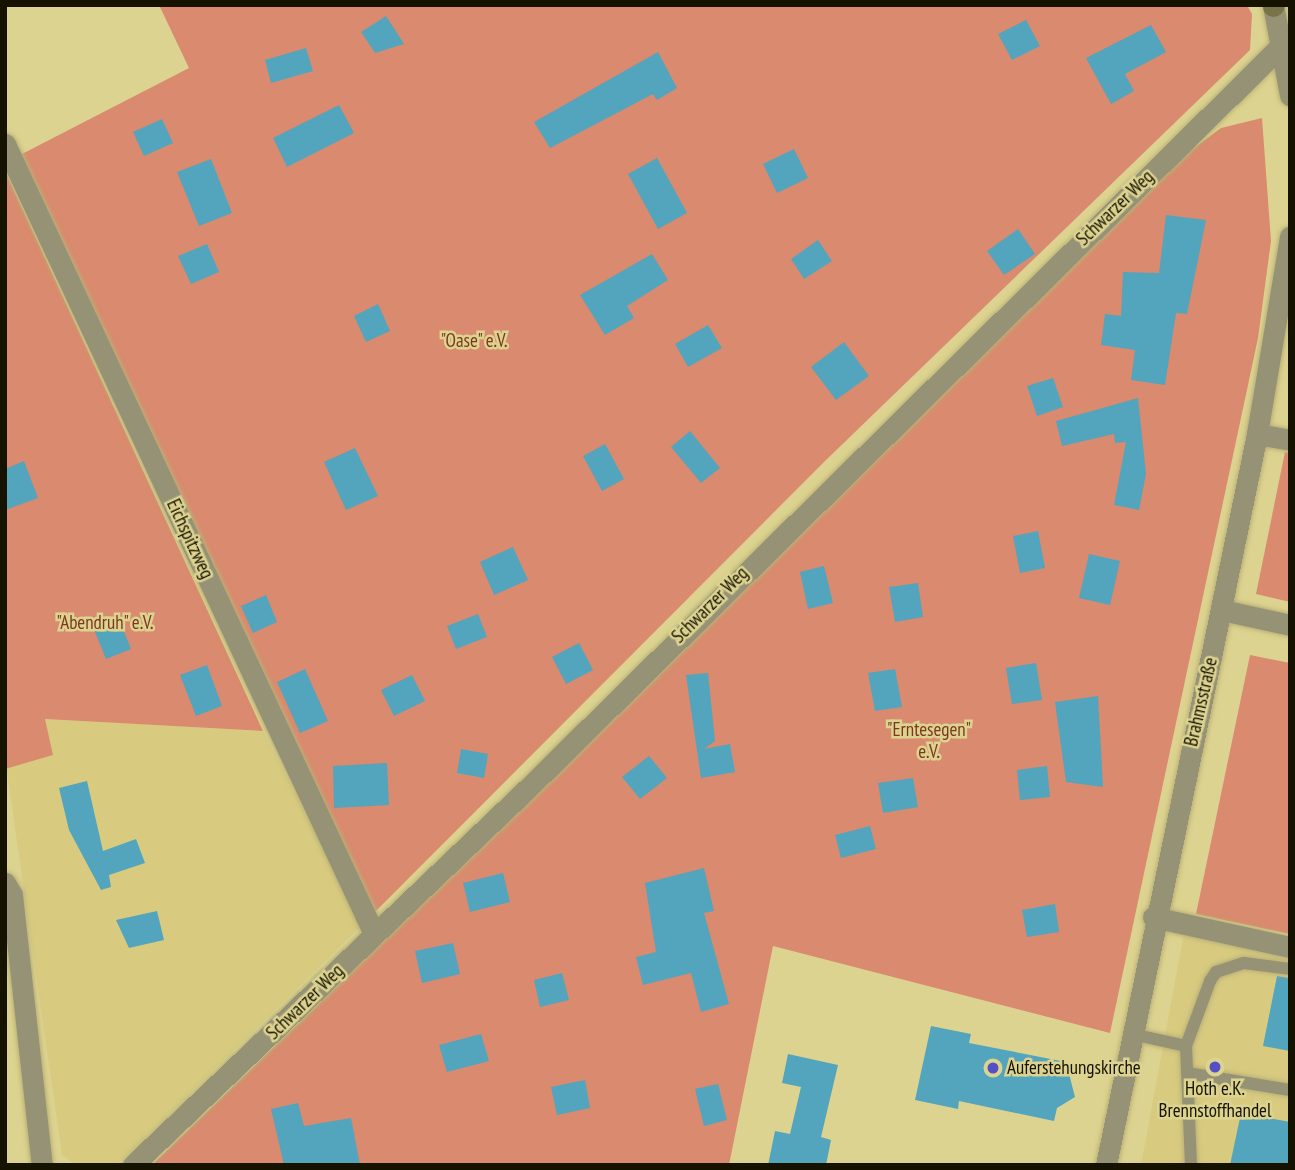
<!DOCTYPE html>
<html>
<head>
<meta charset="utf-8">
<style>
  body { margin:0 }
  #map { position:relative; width:1295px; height:1170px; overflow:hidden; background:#ddd390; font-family:"PT Sans Narrow",sans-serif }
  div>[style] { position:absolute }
  .built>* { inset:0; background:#d8cb80 }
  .green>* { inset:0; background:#da8a6e }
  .building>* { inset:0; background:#53a4bd }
  .roads { filter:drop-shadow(0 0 2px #b9b076) drop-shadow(0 0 2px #b9b076) }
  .lane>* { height:12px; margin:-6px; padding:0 6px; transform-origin:6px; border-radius:6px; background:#969276 }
  .street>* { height:21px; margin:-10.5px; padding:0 10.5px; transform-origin:10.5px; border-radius:10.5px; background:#969276 }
  .secondary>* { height:21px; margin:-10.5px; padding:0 10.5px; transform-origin:10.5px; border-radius:10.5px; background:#79734a }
  .dots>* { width:19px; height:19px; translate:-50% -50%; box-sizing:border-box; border:4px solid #ddd390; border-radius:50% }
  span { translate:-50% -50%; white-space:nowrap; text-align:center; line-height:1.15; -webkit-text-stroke:5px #ddd390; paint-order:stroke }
  .street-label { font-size:19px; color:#161200 }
  .park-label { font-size:19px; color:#7c381f }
  .poi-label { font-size:19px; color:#161200 }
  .left { translate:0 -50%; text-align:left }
  .frame { position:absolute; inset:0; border:7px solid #161200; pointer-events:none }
</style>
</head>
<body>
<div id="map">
  <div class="built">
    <i style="clip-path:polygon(45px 719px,263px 731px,362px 925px,116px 1165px,76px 1165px,62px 1155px,6px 766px,53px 755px)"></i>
    <i style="clip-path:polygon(1184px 933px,1290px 955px,1290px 1165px,1141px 1165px)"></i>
  </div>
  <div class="green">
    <i style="clip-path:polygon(159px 5px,1247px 5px,1252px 14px,1250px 50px,824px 462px,373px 914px,20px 155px,189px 68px)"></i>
    <i style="clip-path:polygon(1262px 118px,1271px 241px,1258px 338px,1110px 1033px,773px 946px,729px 1165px,152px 1165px,653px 681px,1156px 176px,1221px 128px)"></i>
    <i style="clip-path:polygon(5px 171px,263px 731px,45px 719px,53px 755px,5px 769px)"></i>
    <i style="clip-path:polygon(1285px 452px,1290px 453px,1290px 602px,1256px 594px)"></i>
    <i style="clip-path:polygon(1250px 655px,1290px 663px,1290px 934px,1196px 914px)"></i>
  </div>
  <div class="building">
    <i style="clip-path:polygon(386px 16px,404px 44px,375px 53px,361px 32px)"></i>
    <i style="clip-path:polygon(1026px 20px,1040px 46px,1012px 60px,998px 34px)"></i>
    <i style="clip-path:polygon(1151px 25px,1166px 52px,1125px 74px,1134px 91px,1111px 104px,1086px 58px)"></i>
    <i style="clip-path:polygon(306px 48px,313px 71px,271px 83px,265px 60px)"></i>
    <i style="clip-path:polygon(658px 52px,677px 88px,657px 100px,653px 94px,550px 148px,534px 122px)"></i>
    <i style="clip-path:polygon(339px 105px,354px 133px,287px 167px,273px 138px)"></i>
    <i style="clip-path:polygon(162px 119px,173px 143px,144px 156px,133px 132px)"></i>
    <i style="clip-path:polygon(794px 149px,808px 178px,777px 193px,763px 164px)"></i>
    <i style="clip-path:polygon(657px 158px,687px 213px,658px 229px,628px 174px)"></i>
    <i style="clip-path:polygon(211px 159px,232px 213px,199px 226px,177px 172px)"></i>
    <i style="clip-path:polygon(1166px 215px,1206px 220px,1187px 314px,1176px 313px,1165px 385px,1131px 380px,1135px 350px,1101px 345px,1105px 314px,1121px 316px,1123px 272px,1159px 273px)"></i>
    <i style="clip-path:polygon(1018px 229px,1035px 254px,1004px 275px,987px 251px)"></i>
    <i style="clip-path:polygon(818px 240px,832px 261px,804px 279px,791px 259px)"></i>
    <i style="clip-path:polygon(207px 244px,219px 272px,191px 284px,178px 256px)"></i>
    <i style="clip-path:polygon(652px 254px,668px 280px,627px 306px,634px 318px,605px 335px,580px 295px)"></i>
    <i style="clip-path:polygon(378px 304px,390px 331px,366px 342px,354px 316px)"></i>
    <i style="clip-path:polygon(708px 325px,722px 348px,688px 367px,675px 344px)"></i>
    <i style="clip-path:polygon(844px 342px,869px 376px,836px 400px,811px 367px)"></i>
    <i style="clip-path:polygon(1053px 378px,1063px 407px,1037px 416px,1027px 386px)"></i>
    <i style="clip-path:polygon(1138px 398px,1146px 474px,1139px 510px,1114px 505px,1126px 442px,1115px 443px,1114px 434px,1062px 446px,1056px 421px)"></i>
    <i style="clip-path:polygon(690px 431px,720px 468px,701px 483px,671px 447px)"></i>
    <i style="clip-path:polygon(605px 444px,624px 479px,602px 491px,583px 456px)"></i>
    <i style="clip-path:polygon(355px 448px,378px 496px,346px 510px,324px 462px)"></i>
    <i style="clip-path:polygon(24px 461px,38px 498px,5px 510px,5px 469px)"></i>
    <i style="clip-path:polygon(1038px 531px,1045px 568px,1020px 573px,1013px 536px)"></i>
    <i style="clip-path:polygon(513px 547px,528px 580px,494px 595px,480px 562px)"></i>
    <i style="clip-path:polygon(1089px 554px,1120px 561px,1110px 605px,1079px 598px)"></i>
    <i style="clip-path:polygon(824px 566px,833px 603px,808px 609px,800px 572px)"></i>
    <i style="clip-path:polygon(918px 583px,923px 617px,895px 622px,889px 587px)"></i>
    <i style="clip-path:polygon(266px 595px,277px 622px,253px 633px,241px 606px)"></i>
    <i style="clip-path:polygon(478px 614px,487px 637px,456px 649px,447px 626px)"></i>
    <i style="clip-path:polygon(118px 617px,131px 649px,106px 659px,93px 627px)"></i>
    <i style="clip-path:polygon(579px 643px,593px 670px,566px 684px,552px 657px)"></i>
    <i style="clip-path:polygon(1036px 663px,1042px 700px,1012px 704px,1006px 668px)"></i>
    <i style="clip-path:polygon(207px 665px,222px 706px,196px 716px,180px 675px)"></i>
    <i style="clip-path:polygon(305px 669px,328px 721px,300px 733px,277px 682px)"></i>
    <i style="clip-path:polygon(895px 669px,902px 707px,875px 711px,868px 673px)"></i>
    <i style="clip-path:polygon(708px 673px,715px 741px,704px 749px,730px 744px,735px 772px,701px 778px,686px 675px)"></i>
    <i style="clip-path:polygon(412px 675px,425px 701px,394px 716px,381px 690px)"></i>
    <i style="clip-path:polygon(1098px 696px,1103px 787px,1066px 782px,1055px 702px)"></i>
    <i style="clip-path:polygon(461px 749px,488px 754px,484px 778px,457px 773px)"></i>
    <i style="clip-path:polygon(649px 756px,667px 778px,640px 799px,622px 777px)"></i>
    <i style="clip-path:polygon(387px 763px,389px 805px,334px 808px,333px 766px)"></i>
    <i style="clip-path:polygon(1047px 766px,1050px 797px,1020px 800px,1017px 770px)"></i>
    <i style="clip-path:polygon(913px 778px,918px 807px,883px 813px,878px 783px)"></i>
    <i style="clip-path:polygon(87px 781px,103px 851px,136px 839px,145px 863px,109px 875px,111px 887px,101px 890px,69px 830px,59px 788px)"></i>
    <i style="clip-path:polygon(870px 826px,876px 849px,841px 858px,835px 835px)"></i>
    <i style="clip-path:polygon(704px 868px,714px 911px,704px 913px,729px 1004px,701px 1012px,691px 973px,643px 985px,636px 957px,656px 952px,645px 883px)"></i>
    <i style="clip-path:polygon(503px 873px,510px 902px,470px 912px,463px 883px)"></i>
    <i style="clip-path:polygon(1055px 904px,1059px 932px,1027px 937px,1022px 910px)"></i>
    <i style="clip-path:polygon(157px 911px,164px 940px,129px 948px,116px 920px)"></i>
    <i style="clip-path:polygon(453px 943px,460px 974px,422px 983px,415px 951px)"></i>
    <i style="clip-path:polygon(562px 973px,569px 1000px,540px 1007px,534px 980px)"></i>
    <i style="clip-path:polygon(1277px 976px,1290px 978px,1290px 1051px,1263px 1046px)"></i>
    <i style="clip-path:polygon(931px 1026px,971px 1034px,969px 1043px,1066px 1062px,1075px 1097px,1057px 1108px,1054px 1121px,959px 1101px,958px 1109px,915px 1100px)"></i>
    <i style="clip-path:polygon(481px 1034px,489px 1061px,447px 1072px,439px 1045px)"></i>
    <i style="clip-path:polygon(788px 1054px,838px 1065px,821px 1137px,831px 1140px,826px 1165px,768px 1165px,775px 1131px,790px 1134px,801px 1087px,782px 1083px)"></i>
    <i style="clip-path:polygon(585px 1080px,590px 1108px,557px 1115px,551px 1087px)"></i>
    <i style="clip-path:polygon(718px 1084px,727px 1120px,704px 1126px,695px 1089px)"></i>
    <i style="clip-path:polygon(298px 1103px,304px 1126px,351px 1118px,360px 1165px,284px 1165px,271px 1109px)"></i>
    <i style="clip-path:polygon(1241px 1113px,1290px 1122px,1290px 1165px,1230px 1165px)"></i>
  </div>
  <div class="roads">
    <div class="lane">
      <i style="left:1132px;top:1034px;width:55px;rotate:12.5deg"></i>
      <i style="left:1187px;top:1073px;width:104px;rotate:9.4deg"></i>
      <i style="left:1191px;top:1165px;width:119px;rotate:-92.4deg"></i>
      <i style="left:1186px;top:1046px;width:69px;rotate:-69.7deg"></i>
      <i style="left:1210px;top:981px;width:11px;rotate:-56deg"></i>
      <i style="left:1216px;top:972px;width:29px;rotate:-18deg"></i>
      <i style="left:1244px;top:963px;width:46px;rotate:7.4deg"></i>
    </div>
    <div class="street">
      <i style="left:1273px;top:5px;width:92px;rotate:79.3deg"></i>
      <i style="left:5px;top:144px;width:872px;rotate:64.96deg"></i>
      <i style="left:1257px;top:434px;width:34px;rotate:10deg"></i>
      <i style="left:1222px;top:610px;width:70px;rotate:12.4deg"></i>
      <i style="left:5px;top:883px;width:14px;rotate:60deg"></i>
      <i style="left:12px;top:895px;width:272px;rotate:83.7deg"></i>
      <i style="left:1153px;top:917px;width:140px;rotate:12.4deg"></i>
      <i style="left:133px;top:1165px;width:550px;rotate:-43.67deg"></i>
      <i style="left:531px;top:785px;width:1059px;rotate:-44.58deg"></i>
      <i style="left:1106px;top:1165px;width:746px;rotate:-78.33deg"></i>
      <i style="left:1257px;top:434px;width:200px;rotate:-80.5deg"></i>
    </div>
    <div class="secondary">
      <i style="left:1273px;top:6px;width:1px;rotate:-45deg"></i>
    </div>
  </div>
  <div class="dots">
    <i style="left:1215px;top:1067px;background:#554fc6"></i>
    <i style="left:993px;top:1068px;background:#554fc6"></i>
  </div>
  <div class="street-label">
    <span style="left:1115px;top:208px;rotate:-44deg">Schwarzer Weg</span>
    <span style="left:190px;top:539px;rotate:65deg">Eichspitzweg</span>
    <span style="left:710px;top:605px;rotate:-45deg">Schwarzer Weg</span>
    <span style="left:1201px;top:702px;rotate:-77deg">Brahmsstraße</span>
    <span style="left:305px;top:1002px;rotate:-44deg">Schwarzer Weg</span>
  </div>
  <div class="park-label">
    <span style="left:474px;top:341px">"Oase" e.V.</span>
    <span style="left:105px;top:623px">"Abendruh" e.V.</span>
    <span style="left:929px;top:741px">"Erntesegen"<br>e.V.</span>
  </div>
  <div class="poi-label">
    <span class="left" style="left:1007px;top:1068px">Auferstehungskirche</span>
    <span style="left:1215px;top:1100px">Hoth e.K.<br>Brennstoffhandel</span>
  </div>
  <div class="frame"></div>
</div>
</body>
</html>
